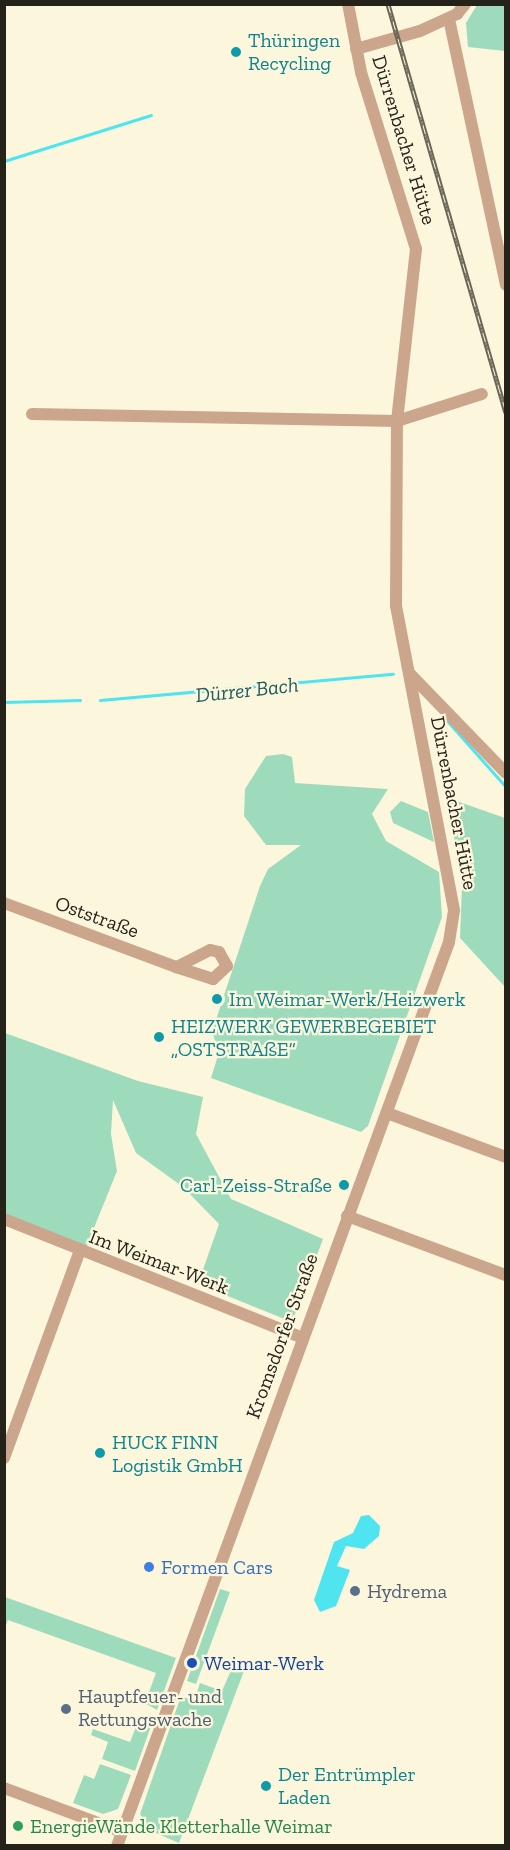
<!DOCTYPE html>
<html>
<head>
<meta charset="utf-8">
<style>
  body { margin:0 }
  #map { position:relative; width:510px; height:1850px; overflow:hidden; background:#fcf7dc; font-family:"Zilla Slab",serif }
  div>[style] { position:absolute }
  .green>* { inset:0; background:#9edbbc }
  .water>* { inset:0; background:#4ee5f0 }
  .stream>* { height:3px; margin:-1.5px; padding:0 1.5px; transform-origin:1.5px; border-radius:1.5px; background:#4ee5f0 }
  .minor>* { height:12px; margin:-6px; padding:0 6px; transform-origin:6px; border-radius:6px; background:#cca58d }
  .rail>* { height:5px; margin-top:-2.5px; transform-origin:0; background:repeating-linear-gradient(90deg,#fcf7dc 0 9px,#6a6758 0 18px); box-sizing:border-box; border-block:2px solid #6a6758 }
  .dots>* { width:16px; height:16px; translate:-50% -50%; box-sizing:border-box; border:3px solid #fcf7dc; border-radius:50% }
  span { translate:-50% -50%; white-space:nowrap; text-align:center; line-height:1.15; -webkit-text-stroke:4.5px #fcf7dc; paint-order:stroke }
  .culture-label { font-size:20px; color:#0d838f }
  .left { translate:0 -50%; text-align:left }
  .right { translate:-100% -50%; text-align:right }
  .street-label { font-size:20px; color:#252319 }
  .shop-label { font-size:20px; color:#366cbe }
  .service-label { font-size:20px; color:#4e5e75 }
  .transit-label { font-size:20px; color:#164399 }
  .leisure-label { font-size:20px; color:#27864d }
  .water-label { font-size:21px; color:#1e5c60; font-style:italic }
  .frame { position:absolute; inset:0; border:6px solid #252319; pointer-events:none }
</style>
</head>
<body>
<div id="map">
  <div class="green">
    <i style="clip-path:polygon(477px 5px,505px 5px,505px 51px,468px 47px,466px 23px)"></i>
    <i style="clip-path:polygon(283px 754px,292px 757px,295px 783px,388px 789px,372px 814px,386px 841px,439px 872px,442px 917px,368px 1126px,361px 1132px,211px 1078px,219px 1052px,212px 1032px,260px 886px,268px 869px,301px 845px,266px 845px,244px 816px,245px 789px,266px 756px)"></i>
    <i style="clip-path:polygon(448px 798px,505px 818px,505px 987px,460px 938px,462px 886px)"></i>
    <i style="clip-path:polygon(401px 801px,428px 812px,434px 842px,393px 823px,390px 812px)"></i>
    <i style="clip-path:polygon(5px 1033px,138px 1081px,203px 1097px,196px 1134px,231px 1199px,323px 1239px,292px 1322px,198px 1284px,219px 1224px,183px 1187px,136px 1153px,113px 1100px,111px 1134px,117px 1171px,85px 1250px,5px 1218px)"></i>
    <i style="clip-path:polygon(220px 1589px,230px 1592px,196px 1684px,187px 1681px)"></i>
    <i style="clip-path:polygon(5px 1597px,176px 1658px,157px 1710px,145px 1703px,156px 1673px,8px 1620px,5px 1628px)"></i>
    <i style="clip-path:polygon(236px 1659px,247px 1663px,179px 1843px,151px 1831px,140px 1814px,181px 1696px,194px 1701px,200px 1683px,222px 1691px)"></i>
    <i style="clip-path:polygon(146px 1722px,151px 1726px,135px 1771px,102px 1759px,108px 1742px,91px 1735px,93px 1729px,130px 1742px,136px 1727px)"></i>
    <i style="clip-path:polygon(100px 1764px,131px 1775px,118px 1809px,103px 1814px,73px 1803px,84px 1775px,94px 1779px)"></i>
  </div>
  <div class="water">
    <i style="clip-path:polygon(369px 1515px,380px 1526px,379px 1536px,364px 1549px,346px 1546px,337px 1566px,350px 1570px,336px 1606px,320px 1612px,314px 1600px,334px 1542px,353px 1533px,361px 1516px)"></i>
  </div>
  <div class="stream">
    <i style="left:4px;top:161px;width:154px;rotate:-17.4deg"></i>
    <i style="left:100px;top:700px;width:294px;rotate:-5.1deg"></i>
    <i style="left:4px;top:702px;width:76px;rotate:-1.5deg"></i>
    <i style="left:442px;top:715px;width:96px;rotate:48.4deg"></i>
  </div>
  <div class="minor">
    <i style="left:449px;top:19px;width:272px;rotate:77.9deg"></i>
    <i style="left:356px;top:49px;width:66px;rotate:-15.7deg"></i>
    <i style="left:420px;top:31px;width:41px;rotate:-24.7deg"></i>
    <i style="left:457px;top:14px;width:13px;rotate:-51deg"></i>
    <i style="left:32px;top:414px;width:365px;rotate:1.1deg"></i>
    <i style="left:397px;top:421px;width:89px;rotate:-17.6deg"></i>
    <i style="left:409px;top:673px;width:139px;rotate:45.9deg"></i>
    <i style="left:4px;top:903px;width:184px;rotate:20.4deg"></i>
    <i style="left:176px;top:967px;width:39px;rotate:18deg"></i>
    <i style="left:213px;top:979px;width:19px;rotate:-43deg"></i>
    <i style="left:227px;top:966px;width:16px;rotate:-120deg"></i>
    <i style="left:219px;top:952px;width:9px;rotate:-167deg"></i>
    <i style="left:210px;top:950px;width:38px;rotate:153deg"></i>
    <i style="left:387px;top:1113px;width:127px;rotate:20.3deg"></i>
    <i style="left:347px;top:1216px;width:170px;rotate:20.4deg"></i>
    <i style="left:4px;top:1219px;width:320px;rotate:21.7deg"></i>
    <i style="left:4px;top:1458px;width:218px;rotate:-69.9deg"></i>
    <i style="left:4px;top:1788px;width:126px;rotate:20.4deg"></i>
    <i style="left:117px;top:1846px;width:963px;rotate:-69.83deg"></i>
    <i style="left:449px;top:942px;width:32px;rotate:-81deg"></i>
    <i style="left:454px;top:910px;width:309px;rotate:-100.8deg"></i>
    <i style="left:396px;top:606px;width:185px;rotate:-89.7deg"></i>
    <i style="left:397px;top:421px;width:173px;rotate:-83.7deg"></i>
    <i style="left:416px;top:249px;width:185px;rotate:-107.3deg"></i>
    <i style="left:361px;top:72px;width:69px;rotate:-100.8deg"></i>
  </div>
  <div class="rail">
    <i style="left:388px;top:4px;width:425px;rotate:73.9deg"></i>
  </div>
  <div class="dots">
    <i style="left:236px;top:52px;background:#0f9aa8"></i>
    <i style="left:217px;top:999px;background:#0f9aa8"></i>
    <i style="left:159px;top:1037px;background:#0f9aa8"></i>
    <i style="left:344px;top:1185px;background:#0f9aa8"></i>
    <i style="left:100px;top:1453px;background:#0f9aa8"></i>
    <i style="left:149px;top:1567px;background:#3f7fe0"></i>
    <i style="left:355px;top:1591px;background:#5c6f8a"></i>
    <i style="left:192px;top:1663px;background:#1a4fb4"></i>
    <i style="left:66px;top:1709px;background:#5c6f8a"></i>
    <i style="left:266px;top:1786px;background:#0f9aa8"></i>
    <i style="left:18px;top:1826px;background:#2e9e5b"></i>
  </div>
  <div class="culture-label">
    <span class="left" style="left:248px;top:52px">Thüringen<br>Recycling</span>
    <span class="left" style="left:229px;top:999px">Im Weimar-Werk/Heizwerk</span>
    <span class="left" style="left:171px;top:1038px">HEIZWERK GEWERBEGEBIET<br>„OSTSTRAßE“</span>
    <span class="right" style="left:332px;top:1185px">Carl-Zeiss-Straße</span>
    <span class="left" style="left:112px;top:1454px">HUCK FINN<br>Logistik GmbH</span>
    <span class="left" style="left:278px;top:1786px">Der Entrümpler<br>Laden</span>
  </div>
  <div class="street-label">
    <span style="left:404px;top:140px;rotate:73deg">Dürrenbacher Hütte</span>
    <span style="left:454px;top:803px;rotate:79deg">Dürrenbacher Hütte</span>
    <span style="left:97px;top:917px;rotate:20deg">Oststraße</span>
    <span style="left:159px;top:1262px;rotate:21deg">Im Weimar-Werk</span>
    <span style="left:282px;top:1336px;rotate:-70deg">Kromsdorfer Straße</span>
  </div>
  <div class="shop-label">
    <span class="left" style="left:161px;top:1567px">Formen Cars</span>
  </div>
  <div class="service-label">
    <span class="left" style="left:367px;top:1591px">Hydrema</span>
    <span class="left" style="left:78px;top:1708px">Hauptfeuer- und<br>Rettungswache</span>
  </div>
  <div class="transit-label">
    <span class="left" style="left:204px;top:1663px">Weimar-Werk</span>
  </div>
  <div class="leisure-label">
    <span class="left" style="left:30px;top:1826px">EnergieWände Kletterhalle Weimar</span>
  </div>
  <div class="water-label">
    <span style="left:247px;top:690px;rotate:-6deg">Dürrer Bach</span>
  </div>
  <div class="frame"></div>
</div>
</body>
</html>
